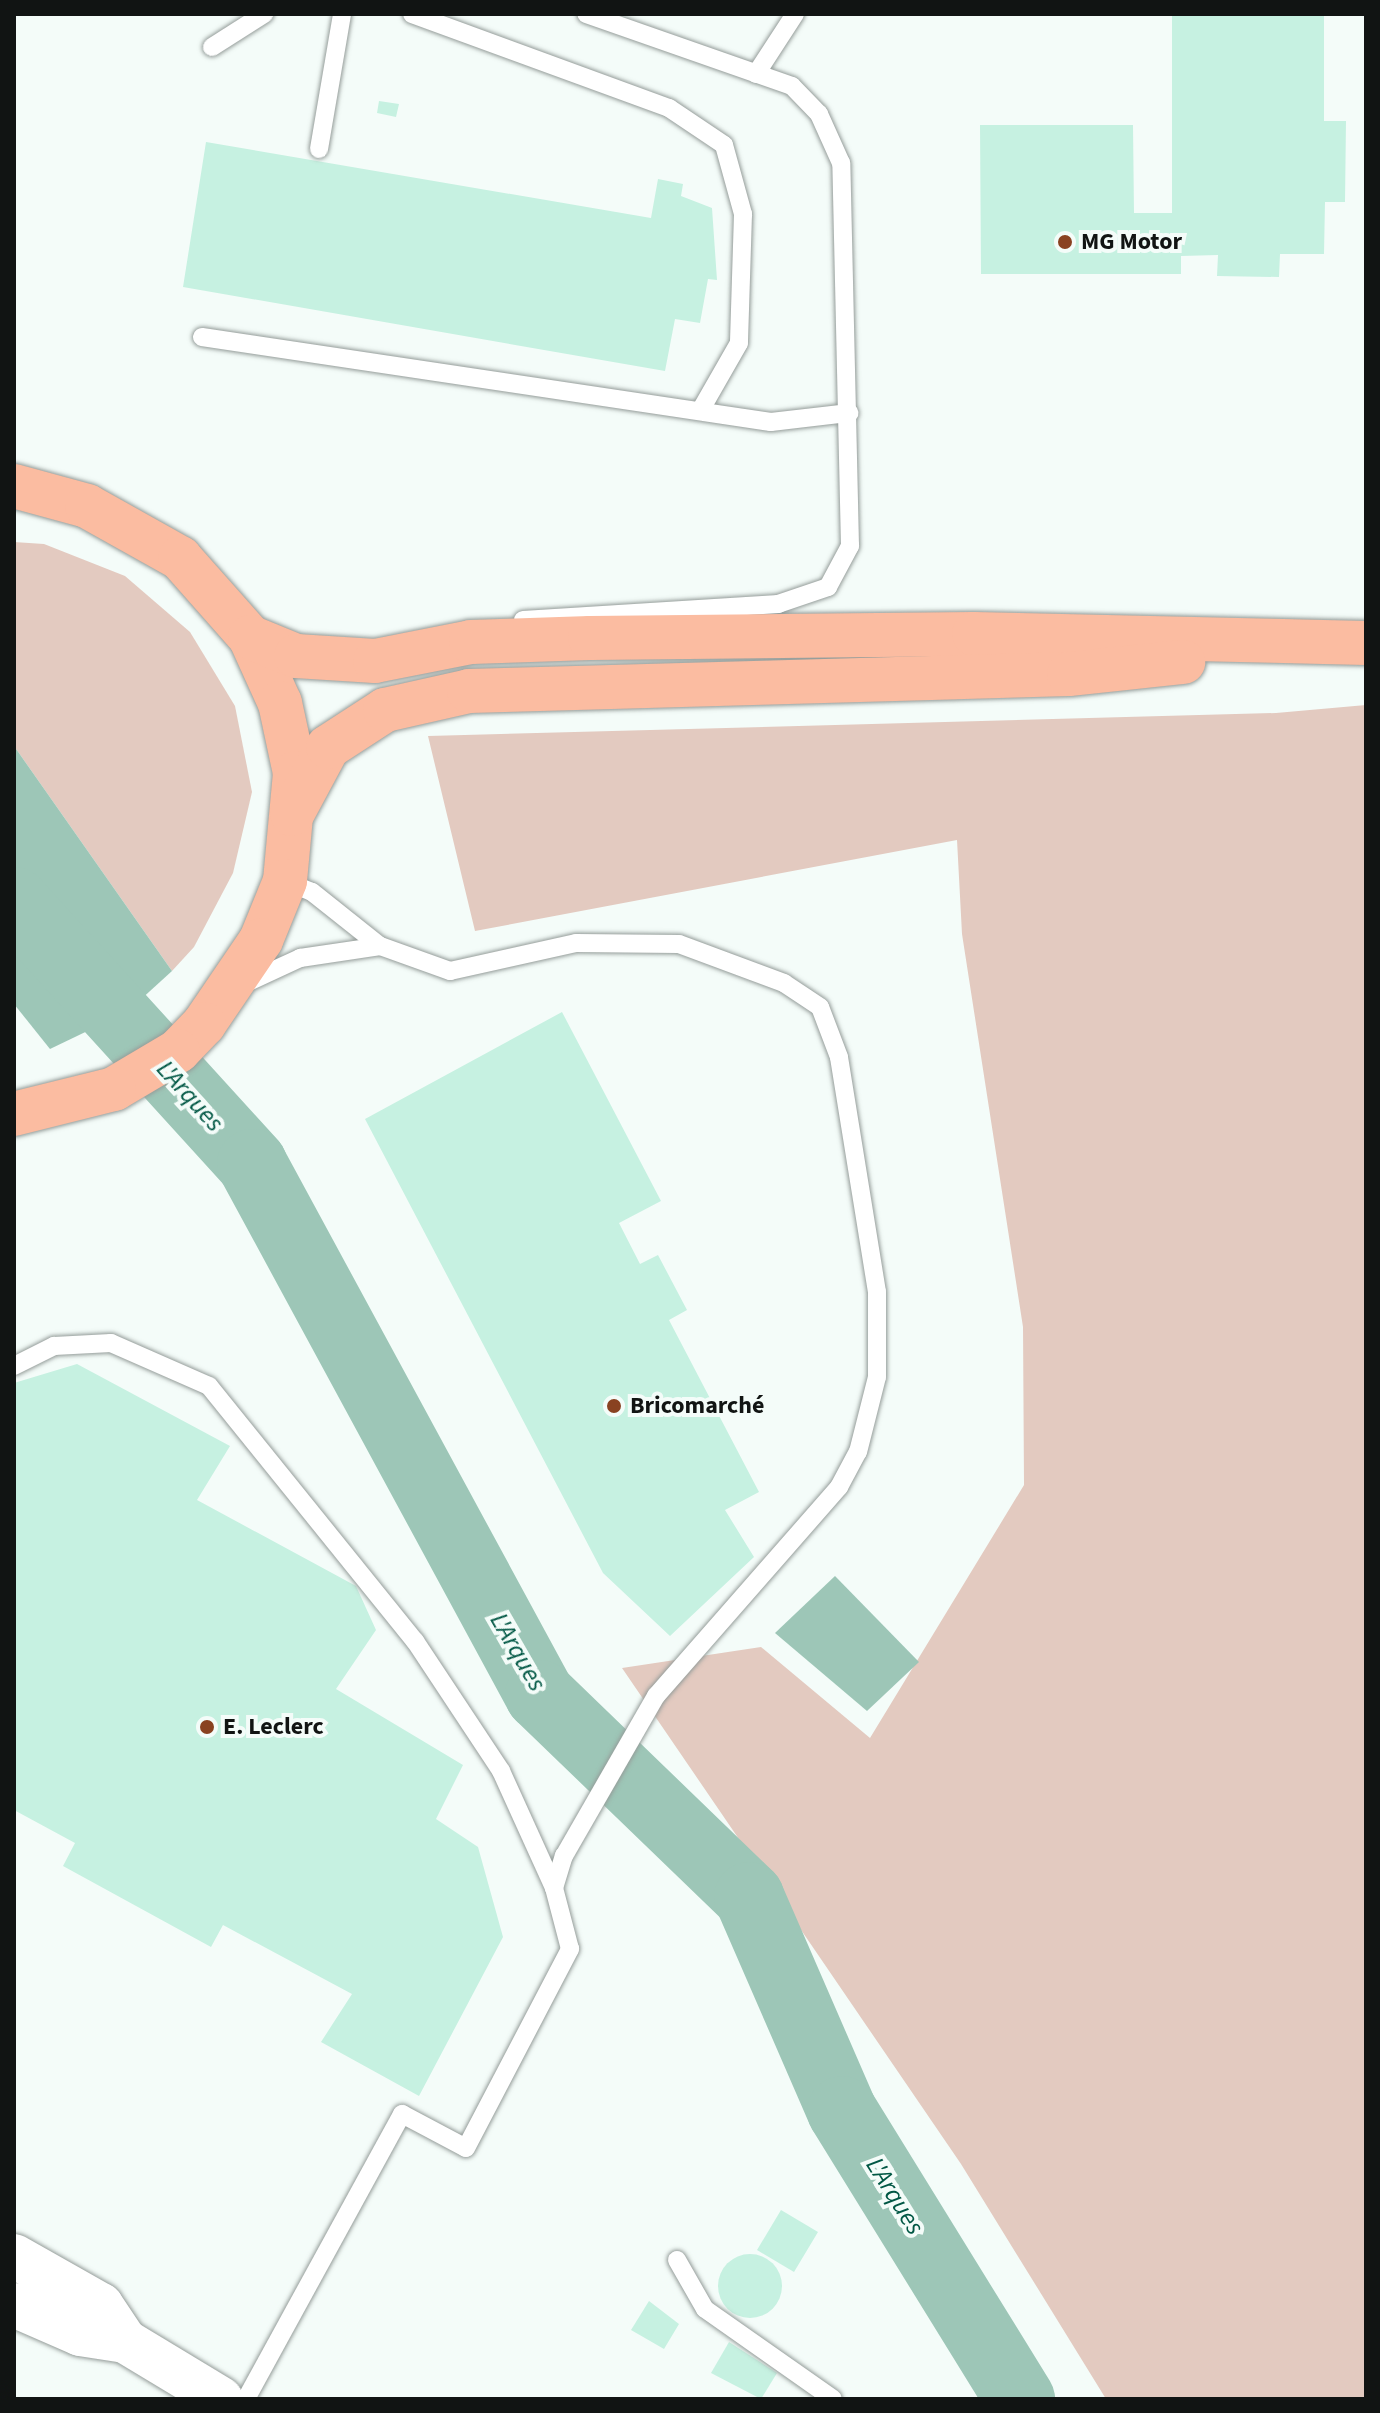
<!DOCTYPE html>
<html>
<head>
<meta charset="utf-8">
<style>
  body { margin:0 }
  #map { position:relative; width:1380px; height:2413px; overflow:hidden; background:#f4fcf9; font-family:"Source Sans 3",sans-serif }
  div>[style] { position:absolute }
  .green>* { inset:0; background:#e3cac0 }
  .water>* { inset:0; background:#9dc6b7 }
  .river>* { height:70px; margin:-35px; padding:0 35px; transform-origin:35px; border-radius:35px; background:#9dc6b7 }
  .building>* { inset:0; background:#c6f1e1 }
  .round { border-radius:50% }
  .roads { filter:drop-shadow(0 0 2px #959d9a) drop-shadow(0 0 2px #959d9a) }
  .lane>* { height:18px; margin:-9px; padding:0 9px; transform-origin:9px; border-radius:9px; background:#fff }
  .secondary>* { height:44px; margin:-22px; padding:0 22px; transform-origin:22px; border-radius:22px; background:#fff }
  .primary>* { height:44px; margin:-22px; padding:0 22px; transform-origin:22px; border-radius:22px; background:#fbbca1 }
  .dots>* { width:22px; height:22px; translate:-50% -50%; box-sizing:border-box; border:4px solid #f4fcf9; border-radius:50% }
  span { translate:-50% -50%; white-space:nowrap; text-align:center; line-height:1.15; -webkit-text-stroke:8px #f4fcf9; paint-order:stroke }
  .poi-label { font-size:24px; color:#111413; font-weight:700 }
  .left { translate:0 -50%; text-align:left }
  .water-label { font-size:26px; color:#015744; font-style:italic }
  .frame { position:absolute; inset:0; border:16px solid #111413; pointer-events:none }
</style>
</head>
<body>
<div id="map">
  <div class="green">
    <i style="clip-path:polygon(14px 542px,44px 544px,125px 576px,190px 632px,235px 706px,252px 792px,233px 873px,194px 947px,172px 971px,14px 746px)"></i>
    <i style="clip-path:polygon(1366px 705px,1366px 2399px,1106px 2399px,961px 2164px,622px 1668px,761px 1647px,870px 1738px,1024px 1485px,1023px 1327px,962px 934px,957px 840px,475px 931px,428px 736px,1276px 713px)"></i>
  </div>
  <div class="water">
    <i style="clip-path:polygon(14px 746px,172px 971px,127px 1012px,50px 1049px,14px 1004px)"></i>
    <i style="clip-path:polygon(835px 1576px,919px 1662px,867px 1711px,775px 1633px)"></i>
  </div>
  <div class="river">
    <i style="left:14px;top:902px;width:354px;rotate:47.7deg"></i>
    <i style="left:252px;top:1164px;width:604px;rotate:61.53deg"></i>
    <i style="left:540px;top:1695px;width:291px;rotate:44deg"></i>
    <i style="left:749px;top:1897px;width:233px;rotate:66.5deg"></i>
    <i style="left:842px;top:2111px;width:339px;rotate:58.3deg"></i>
  </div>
  <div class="building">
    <i style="clip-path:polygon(1172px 14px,1324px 14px,1324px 121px,1346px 121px,1345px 202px,1325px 202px,1324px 254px,1280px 254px,1279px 277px,1217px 276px,1218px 255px,1181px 256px,1181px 274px,981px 274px,980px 125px,1133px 125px,1134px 213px,1172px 213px)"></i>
    <i style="clip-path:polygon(379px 101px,399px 104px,396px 117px,377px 113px)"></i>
    <i style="clip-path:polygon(206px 142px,651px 218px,658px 179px,683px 184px,681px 196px,712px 208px,717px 280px,708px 279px,700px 323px,675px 319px,665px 371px,183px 287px)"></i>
    <i style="clip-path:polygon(562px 1012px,661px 1201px,619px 1223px,640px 1264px,658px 1255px,687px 1310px,669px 1320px,759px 1492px,725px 1510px,754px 1557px,670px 1636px,603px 1573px,365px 1119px)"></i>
    <i style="clip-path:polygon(77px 1364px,230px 1446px,197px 1500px,356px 1586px,376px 1630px,336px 1689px,463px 1765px,436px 1819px,478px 1847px,503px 1937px,419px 2096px,321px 2042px,352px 1994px,223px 1925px,211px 1947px,63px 1866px,75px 1843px,14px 1810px,14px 1383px)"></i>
    <i style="clip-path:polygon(781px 2210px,818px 2232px,794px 2272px,757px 2250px)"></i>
    <i class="round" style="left:718px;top:2254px;width:64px;height:64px"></i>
    <i style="clip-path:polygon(649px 2301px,679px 2324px,664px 2349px,631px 2330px)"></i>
    <i style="clip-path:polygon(729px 2342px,777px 2373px,761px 2399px,711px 2373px)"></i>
  </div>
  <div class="roads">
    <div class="lane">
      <i style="left:412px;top:14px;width:274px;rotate:20.1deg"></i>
      <i style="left:669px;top:108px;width:66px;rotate:33.9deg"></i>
      <i style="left:724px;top:145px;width:72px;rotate:74.6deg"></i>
      <i style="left:743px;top:214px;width:129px;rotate:91.8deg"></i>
      <i style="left:739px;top:343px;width:78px;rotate:119.8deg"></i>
      <i style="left:212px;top:47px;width:62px;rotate:-32.4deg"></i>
      <i style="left:756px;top:74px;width:72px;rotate:-57deg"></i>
      <i style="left:319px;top:149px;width:137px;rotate:-80.3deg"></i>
      <i style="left:202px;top:337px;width:575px;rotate:8.5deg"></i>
      <i style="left:771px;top:422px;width:79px;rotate:-6.6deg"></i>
      <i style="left:523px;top:620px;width:256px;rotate:-3.6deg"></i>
      <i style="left:778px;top:604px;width:53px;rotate:-18.8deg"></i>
      <i style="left:828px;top:587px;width:47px;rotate:-61.8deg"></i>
      <i style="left:850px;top:546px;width:383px;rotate:-91.3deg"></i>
      <i style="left:841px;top:163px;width:54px;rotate:-114.2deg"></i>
      <i style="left:819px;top:114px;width:39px;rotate:-134deg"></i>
      <i style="left:792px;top:86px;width:218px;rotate:-160.7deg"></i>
      <i style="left:246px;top:983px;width:60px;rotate:-24.8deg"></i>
      <i style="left:300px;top:958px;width:81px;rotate:-8.5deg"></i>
      <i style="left:14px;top:1366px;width:45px;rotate:-26.6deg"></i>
      <i style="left:54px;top:1346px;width:57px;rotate:-3deg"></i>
      <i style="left:111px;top:1343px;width:107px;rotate:23.7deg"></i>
      <i style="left:209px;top:1386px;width:328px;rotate:51.1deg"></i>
      <i style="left:415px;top:1641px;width:156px;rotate:56.5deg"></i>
      <i style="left:501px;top:1771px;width:128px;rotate:65.6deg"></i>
      <i style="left:677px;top:2260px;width:56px;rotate:60.3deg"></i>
      <i style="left:705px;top:2309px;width:156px;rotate:35.1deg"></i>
      <i style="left:246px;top:2399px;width:325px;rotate:-61.3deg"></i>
      <i style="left:402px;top:2114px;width:72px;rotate:28deg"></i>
      <i style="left:466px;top:2148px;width:225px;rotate:-62.4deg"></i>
      <i style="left:570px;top:1949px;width:63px;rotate:-104.7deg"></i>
      <i style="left:554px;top:1888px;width:34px;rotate:-73deg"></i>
      <i style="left:564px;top:1856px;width:185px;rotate:-60.1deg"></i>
      <i style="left:656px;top:1696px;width:278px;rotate:-48.8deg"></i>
      <i style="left:839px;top:1487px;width:40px;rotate:-62deg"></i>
      <i style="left:858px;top:1452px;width:77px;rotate:-75.8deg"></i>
      <i style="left:877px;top:1377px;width:85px;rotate:-90deg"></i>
      <i style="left:877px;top:1292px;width:238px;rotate:-99.2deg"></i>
      <i style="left:839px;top:1057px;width:53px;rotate:-110.8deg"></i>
      <i style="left:820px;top:1007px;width:43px;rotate:-146.3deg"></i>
      <i style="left:784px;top:983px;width:112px;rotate:-159.6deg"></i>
      <i style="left:679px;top:944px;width:103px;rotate:-179.4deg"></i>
      <i style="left:576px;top:943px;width:129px;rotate:167.5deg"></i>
      <i style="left:450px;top:971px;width:74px;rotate:-160.3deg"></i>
      <i style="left:380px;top:946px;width:87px;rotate:-141.5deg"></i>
      <i style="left:312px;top:892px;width:29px;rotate:-158deg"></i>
    </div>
    <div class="secondary">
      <i style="left:14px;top:2256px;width:100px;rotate:29.4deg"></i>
      <i style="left:101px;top:2305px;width:43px;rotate:56.3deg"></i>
      <i style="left:14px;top:2305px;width:72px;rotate:23.7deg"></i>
      <i style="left:80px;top:2334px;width:46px;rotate:8.8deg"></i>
      <i style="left:125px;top:2341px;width:112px;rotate:31.1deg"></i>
    </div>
    <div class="primary">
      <i style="left:14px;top:486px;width:76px;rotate:15.3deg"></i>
      <i style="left:87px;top:506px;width:107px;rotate:29.2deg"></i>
      <i style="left:180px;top:558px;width:106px;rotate:48.5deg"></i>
      <i style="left:250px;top:637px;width:72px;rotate:65.6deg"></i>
      <i style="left:280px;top:703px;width:72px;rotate:77.9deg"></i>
      <i style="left:295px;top:773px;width:108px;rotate:95.3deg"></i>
      <i style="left:285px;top:881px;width:64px;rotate:112.1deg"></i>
      <i style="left:261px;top:940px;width:102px;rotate:124.2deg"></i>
      <i style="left:204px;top:1024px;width:37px;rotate:134deg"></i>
      <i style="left:178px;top:1051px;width:74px;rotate:149.3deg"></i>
      <i style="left:114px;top:1089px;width:103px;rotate:166deg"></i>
      <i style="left:250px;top:637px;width:50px;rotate:22.4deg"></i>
      <i style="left:296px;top:656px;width:79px;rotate:3.6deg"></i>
      <i style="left:375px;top:661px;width:98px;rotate:-11.2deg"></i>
      <i style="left:471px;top:642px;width:119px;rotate:-1.9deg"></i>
      <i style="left:590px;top:638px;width:384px;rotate:-0.6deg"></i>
      <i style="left:974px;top:634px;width:392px;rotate:1.3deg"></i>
      <i style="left:292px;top:814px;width:76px;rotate:-61.8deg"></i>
      <i style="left:328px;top:747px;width:68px;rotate:-33deg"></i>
      <i style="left:385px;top:710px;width:86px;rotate:-12.7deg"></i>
      <i style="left:469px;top:691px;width:600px;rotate:-1.62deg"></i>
      <i style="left:1069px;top:674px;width:115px;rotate:-6deg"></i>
    </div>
  </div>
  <div class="dots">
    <i style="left:1065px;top:242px;background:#894221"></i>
    <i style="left:614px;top:1406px;background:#894221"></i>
    <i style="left:207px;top:1727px;background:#894221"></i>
  </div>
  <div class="poi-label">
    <span class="left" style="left:1081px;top:242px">MG Motor</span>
    <span class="left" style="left:630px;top:1406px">Bricomarché</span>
    <span class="left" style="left:223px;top:1727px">E. Leclerc</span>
  </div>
  <div class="water-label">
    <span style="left:190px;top:1096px;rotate:48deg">L'Arques</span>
    <span style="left:518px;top:1652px;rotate:60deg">L'Arques</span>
    <span style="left:895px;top:2196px;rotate:58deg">L'Arques</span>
  </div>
  <div class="frame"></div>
</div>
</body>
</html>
